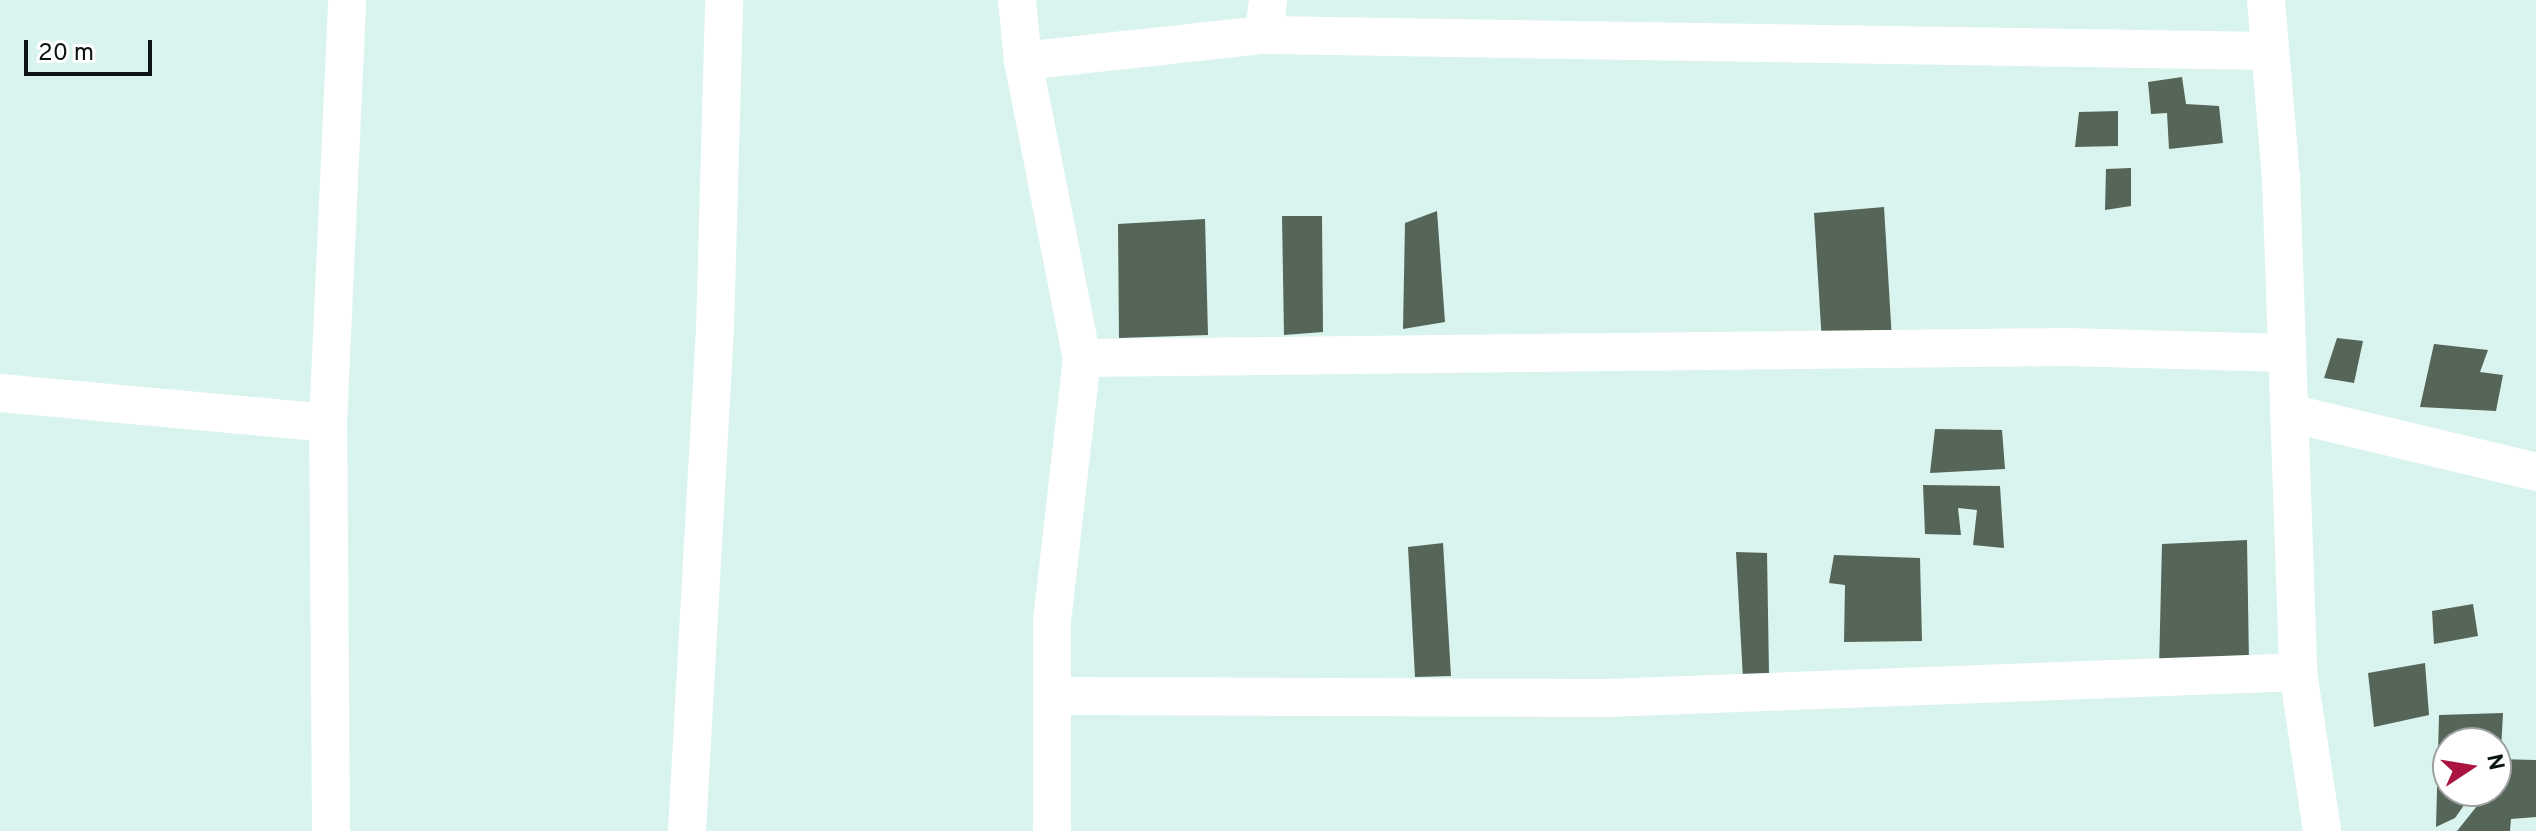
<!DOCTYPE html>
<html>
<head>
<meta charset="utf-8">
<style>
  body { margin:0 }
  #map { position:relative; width:2536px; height:831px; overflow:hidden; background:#d9f3ee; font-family:Overpass,sans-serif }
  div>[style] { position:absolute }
  .building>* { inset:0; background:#556558 }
  .minor>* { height:38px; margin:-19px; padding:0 19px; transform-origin:19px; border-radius:19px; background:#fff }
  span { translate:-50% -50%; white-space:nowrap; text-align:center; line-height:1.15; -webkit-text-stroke:8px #fff; paint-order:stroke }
  .north { position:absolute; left:2432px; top:727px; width:80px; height:80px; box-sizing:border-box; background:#fff; border:2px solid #9da1a1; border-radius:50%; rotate:78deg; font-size:22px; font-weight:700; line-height:32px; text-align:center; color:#0b1513 }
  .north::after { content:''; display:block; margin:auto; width:28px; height:36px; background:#aa1440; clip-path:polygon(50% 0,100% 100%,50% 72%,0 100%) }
  .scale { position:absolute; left:24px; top:40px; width:128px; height:36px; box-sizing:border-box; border:4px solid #0b1513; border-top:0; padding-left:10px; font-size:24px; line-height:28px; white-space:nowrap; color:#0b1513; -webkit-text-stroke:6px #fff; paint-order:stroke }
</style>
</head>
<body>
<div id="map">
  <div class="building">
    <i style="clip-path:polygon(2182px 77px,2186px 104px,2219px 106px,2223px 143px,2169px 149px,2167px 113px,2151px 114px,2148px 82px)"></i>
    <i style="clip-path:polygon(2118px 111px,2118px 146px,2075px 147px,2079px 112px)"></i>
    <i style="clip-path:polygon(2131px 168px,2131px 206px,2105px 210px,2106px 169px)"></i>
    <i style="clip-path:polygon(1884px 207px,1892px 340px,1822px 343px,1814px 213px)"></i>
    <i style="clip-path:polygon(1437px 211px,1445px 322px,1403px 329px,1405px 223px)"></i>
    <i style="clip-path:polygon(1282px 216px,1322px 216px,1323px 332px,1284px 335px)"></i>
    <i style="clip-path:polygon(1205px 219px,1208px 335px,1119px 338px,1118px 224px)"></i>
    <i style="clip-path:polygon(2337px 338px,2363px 341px,2354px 383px,2324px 378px)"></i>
    <i style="clip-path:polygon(2434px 344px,2488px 350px,2480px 372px,2503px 375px,2496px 411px,2420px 407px)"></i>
    <i style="clip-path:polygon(1935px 429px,2002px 430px,2005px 469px,1930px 473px)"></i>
    <i style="clip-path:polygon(1923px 485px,2000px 486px,2004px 548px,1973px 545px,1977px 510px,1958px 508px,1961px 535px,1925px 534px)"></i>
    <i style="clip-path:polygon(2247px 540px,2249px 663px,2159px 668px,2162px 544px)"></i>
    <i style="clip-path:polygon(1443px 543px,1451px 676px,1415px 677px,1408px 547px)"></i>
    <i style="clip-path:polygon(1736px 552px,1767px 553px,1769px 674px,1743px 679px)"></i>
    <i style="clip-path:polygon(1834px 555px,1920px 558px,1922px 641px,1844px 642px,1845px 585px,1829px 583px)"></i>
    <i style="clip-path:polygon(2473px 604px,2478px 636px,2434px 644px,2432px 611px)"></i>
    <i style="clip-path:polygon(2425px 663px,2429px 715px,2374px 727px,2368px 673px)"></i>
    <i style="clip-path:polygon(2503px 713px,2501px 750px,2496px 753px,2496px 743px,2448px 743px,2448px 791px,2470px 791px,2469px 798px,2455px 818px,2436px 827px,2439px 715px)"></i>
    <i style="clip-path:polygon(2496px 759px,2536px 760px,2536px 817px,2511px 819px,2510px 831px,2457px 831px,2489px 791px,2496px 791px)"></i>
  </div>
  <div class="minor">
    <i style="left:1017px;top:0;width:61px;rotate:84.4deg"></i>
    <i style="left:1023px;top:61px;width:303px;rotate:78.8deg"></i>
    <i style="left:1082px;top:358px;width:264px;rotate:96.5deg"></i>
    <i style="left:1052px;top:620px;width:211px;rotate:90deg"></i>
    <i style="left:1268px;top:0;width:35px;rotate:97deg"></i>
    <i style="left:1264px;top:35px;width:1006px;rotate:0.91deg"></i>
    <i style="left:2266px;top:0;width:178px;rotate:85.2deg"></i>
    <i style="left:2281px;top:177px;width:495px;rotate:88deg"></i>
    <i style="left:2298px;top:672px;width:161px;rotate:81.4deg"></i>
    <i style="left:1023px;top:61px;width:242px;rotate:-6.2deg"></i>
    <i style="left:1082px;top:358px;width:985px;rotate:-0.64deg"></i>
    <i style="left:2067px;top:347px;width:219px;rotate:1.6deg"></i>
    <i style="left:0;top:393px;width:329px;rotate:5.2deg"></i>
    <i style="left:2289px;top:413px;width:254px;rotate:13.4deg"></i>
    <i style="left:1055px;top:696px;width:552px;rotate:0.21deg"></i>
    <i style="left:1607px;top:698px;width:691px;rotate:-2.15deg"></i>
    <i style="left:331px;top:831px;width:408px;rotate:-90.4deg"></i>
    <i style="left:328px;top:423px;width:423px;rotate:-87.4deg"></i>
    <i style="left:687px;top:831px;width:503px;rotate:-86.81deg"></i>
    <i style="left:715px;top:329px;width:329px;rotate:-88.4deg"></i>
  </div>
  <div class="north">N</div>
  <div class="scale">20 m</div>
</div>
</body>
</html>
